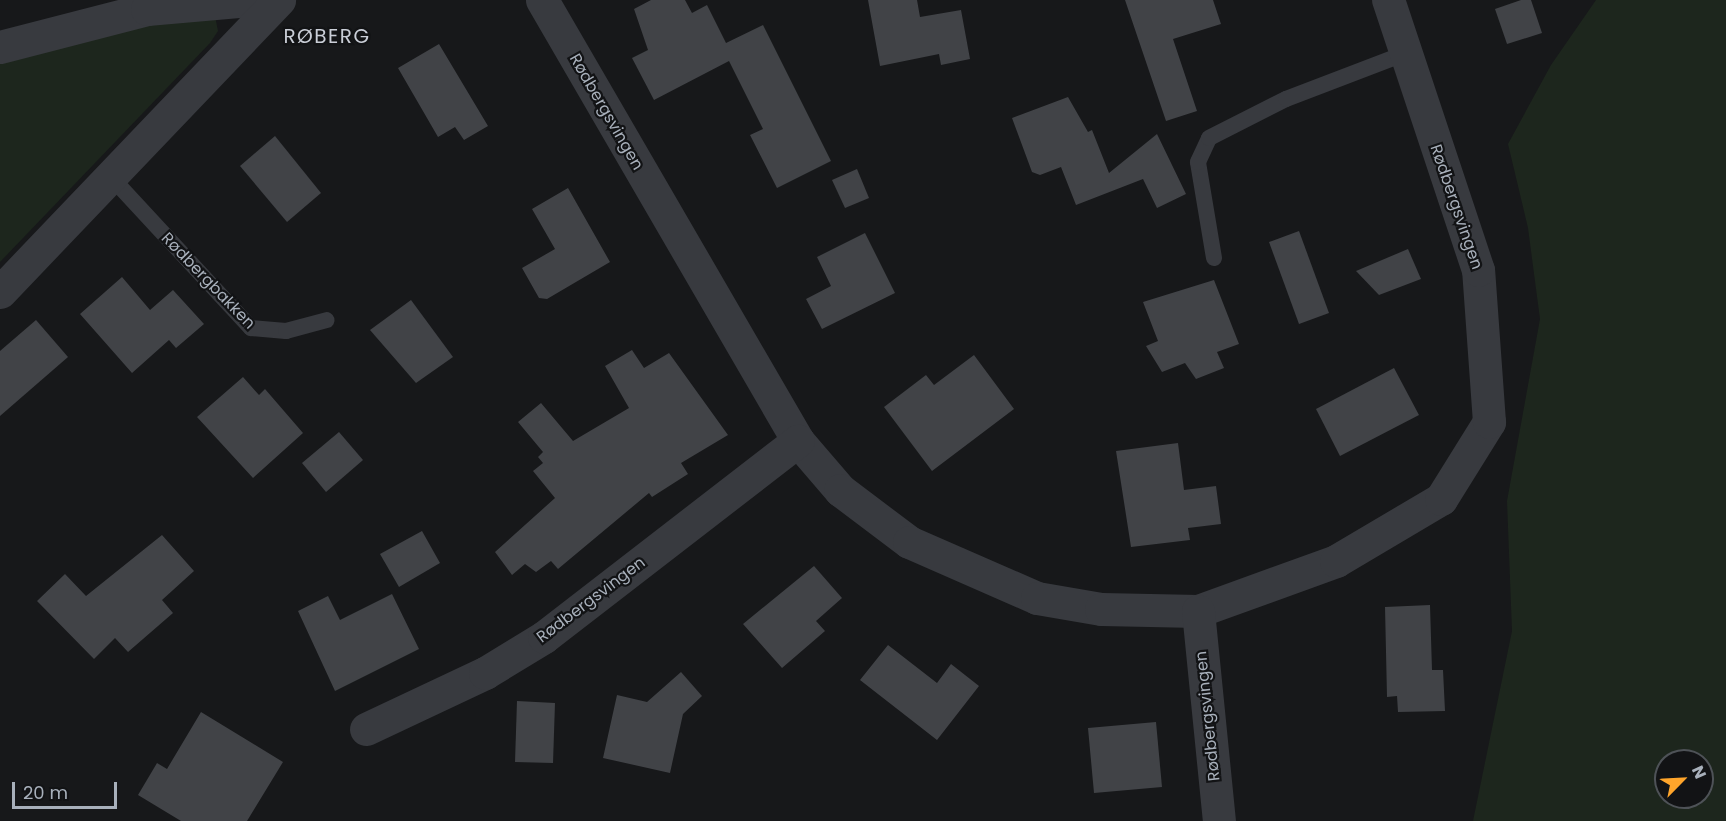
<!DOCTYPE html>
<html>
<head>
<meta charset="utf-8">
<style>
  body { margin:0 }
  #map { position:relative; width:1726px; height:821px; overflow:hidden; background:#17181a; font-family:Poppins,sans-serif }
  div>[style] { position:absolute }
  .green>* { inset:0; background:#1d261d }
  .building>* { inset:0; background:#414347 }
  .lane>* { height:16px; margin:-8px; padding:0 8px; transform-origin:8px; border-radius:8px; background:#383a3f }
  .street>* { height:33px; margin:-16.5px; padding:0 16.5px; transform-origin:16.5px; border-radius:16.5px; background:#383a3f }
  span { translate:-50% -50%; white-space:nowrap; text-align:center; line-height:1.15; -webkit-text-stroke:4.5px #121315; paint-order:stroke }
  .street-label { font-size:16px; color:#a8b0bb }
  .quarter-label { font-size:20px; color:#caced7; letter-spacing:1.5px }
  .north { position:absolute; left:1654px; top:749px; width:60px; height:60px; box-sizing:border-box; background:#121315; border:2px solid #4e5257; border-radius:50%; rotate:66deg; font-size:16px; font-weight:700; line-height:24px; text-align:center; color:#a8b0bb }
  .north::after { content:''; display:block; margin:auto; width:21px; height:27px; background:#ffa52b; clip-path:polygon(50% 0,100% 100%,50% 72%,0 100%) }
  .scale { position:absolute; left:12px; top:782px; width:105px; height:27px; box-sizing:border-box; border:3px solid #a8b0bb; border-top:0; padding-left:8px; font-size:18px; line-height:21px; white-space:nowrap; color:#a8b0bb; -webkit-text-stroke:4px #121315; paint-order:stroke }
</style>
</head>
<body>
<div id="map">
  <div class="green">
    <i style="clip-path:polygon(evenodd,1596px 0,1726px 0,1726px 821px,1473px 821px,1512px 631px,1507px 501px,1540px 319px,1528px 228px,1508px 144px,1551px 65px,1596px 0,1666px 761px,1702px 761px,1702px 797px,1666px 797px,1666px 761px)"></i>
    <i style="clip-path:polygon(215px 16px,218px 31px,210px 43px,0 262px,0 64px,134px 24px)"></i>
  </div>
  <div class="building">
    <i style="clip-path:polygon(651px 0,685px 0,692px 13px,707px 5px,726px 43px,763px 25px,831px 161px,777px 188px,750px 135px,763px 129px,729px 61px,654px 100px,632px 58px,648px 50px,634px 9px)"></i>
    <i style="clip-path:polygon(868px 0,917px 0,920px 17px,961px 10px,970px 59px,941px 65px,939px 54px,880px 66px)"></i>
    <i style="clip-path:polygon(1125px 0,1213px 0,1221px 24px,1173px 39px,1197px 111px,1166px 121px)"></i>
    <i style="clip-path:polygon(1521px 0,1531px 0,1542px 33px,1507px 44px,1495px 9px)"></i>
    <i style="clip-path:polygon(439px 44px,488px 126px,464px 140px,455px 127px,438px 137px,398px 68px)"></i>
    <i style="clip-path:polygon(1068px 97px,1088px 132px,1092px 130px,1109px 173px,1157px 134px,1186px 194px,1157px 208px,1143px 179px,1076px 205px,1061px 167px,1040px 175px,1032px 172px,1012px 118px)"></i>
    <i style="clip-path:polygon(275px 136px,321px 193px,287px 222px,240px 166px)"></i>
    <i style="clip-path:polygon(857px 169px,869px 198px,845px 208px,832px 180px)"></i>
    <i style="clip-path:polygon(568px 188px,610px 262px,547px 299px,539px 298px,522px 268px,555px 249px,532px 209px)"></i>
    <i style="clip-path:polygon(1299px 231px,1329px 313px,1299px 324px,1269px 242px)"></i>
    <i style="clip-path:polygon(865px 233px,895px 293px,822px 329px,806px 299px,831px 286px,817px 257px)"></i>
    <i style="clip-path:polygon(1408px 249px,1421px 279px,1379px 295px,1356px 271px)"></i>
    <i style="clip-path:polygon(122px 277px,150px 310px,173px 290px,204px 324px,176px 348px,169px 340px,132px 373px,80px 314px)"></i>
    <i style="clip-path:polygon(1214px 280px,1239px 344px,1217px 352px,1224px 368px,1196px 379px,1185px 363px,1162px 372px,1146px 346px,1158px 341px,1143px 302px)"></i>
    <i style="clip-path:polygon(411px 300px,453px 357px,416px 383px,370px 330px)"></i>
    <i style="clip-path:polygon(36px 320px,68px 357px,0 416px,0 351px)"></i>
    <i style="clip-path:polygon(632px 350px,644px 368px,669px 353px,728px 435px,681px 463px,688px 474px,652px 497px,649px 493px,558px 569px,551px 561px,536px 572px,525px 564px,512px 575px,495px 552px,555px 498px,533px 471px,543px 463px,538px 457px,543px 452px,518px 422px,541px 403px,573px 441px,629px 408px,605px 366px)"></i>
    <i style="clip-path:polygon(974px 355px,1014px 409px,932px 471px,884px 407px,926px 375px,934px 385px)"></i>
    <i style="clip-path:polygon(1394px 368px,1419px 415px,1340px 456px,1316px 409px)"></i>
    <i style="clip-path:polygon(243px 377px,259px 395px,265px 389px,303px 433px,253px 478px,197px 417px)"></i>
    <i style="clip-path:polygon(339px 432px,363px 460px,326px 492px,302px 463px)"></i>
    <i style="clip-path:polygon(1178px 443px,1184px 490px,1216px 486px,1221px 524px,1188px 528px,1190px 540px,1131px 547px,1116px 451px)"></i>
    <i style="clip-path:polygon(422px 531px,440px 563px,399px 587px,380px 554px)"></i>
    <i style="clip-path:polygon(162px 535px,194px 571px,162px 600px,173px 613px,128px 652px,115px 638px,94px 659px,37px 601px,65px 574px,86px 596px)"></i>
    <i style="clip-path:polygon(814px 566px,842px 598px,816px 621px,825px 631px,782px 668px,743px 624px)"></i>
    <i style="clip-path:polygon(392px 594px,419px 649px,335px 691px,298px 611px,328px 596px,340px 620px)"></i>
    <i style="clip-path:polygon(1430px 605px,1432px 670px,1443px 670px,1445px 711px,1398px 712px,1397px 696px,1387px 697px,1385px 607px)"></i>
    <i style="clip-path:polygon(888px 645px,937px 683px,951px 664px,979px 686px,937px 740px,860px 680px)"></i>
    <i style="clip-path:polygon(681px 672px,702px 696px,683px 714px,670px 773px,603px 758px,617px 695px,647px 702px)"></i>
    <i style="clip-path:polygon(517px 701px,555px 703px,553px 763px,515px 762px)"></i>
    <i style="clip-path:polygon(201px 712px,283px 762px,247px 821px,181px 821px,138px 795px,157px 763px,167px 769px)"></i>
    <i style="clip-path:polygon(1156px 722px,1162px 787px,1094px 793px,1088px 728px)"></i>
  </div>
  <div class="lane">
    <i style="left:111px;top:177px;width:206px;rotate:47.2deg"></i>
    <i style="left:251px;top:328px;width:35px;rotate:5deg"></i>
    <i style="left:286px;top:331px;width:42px;rotate:-15deg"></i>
    <i style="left:1214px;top:258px;width:97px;rotate:-99.5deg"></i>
    <i style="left:1198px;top:162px;width:26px;rotate:-65deg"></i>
    <i style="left:1209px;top:138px;width:86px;rotate:-26.9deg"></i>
    <i style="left:1286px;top:99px;width:126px;rotate:-20.9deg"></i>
  </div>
  <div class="street">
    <i style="left:542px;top:0;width:510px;rotate:59.86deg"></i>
    <i style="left:798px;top:441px;width:65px;rotate:49.4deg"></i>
    <i style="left:840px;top:490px;width:86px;rotate:37deg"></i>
    <i style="left:909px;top:542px;width:140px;rotate:23.6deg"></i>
    <i style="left:1037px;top:598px;width:65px;rotate:9.8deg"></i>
    <i style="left:1101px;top:609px;width:97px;rotate:1.2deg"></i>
    <i style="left:1198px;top:611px;width:147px;rotate:-19.9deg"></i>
    <i style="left:1336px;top:561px;width:122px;rotate:-30.6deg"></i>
    <i style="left:1441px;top:499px;width:91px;rotate:-58.1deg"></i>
    <i style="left:1489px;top:422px;width:152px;rotate:-94.1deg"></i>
    <i style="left:1478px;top:270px;width:285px;rotate:-108.4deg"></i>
    <i style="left:0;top:47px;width:152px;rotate:-14.5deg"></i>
    <i style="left:147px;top:9px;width:103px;rotate:-5deg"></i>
    <i style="left:0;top:292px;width:404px;rotate:-46.3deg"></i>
    <i style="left:1198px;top:611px;width:211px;rotate:84.3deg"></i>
    <i style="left:366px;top:729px;width:132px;rotate:-25.2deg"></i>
    <i style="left:485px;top:673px;width:69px;rotate:-31.4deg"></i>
    <i style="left:544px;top:637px;width:321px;rotate:-37.7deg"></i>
  </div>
  <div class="street-label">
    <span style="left:606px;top:112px;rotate:60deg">Rødbergsvingen</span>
    <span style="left:1456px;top:207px;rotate:71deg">Rødbergsvingen</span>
    <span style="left:208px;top:281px;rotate:46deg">Rødbergbakken</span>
    <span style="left:591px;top:600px;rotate:-37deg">Rødbergsvingen</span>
    <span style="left:1208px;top:716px;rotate:-96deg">Rødbergsvingen</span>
  </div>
  <div class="quarter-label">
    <span style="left:327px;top:36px">RØBERG</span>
  </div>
  <div class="north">N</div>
  <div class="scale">20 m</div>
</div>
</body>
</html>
